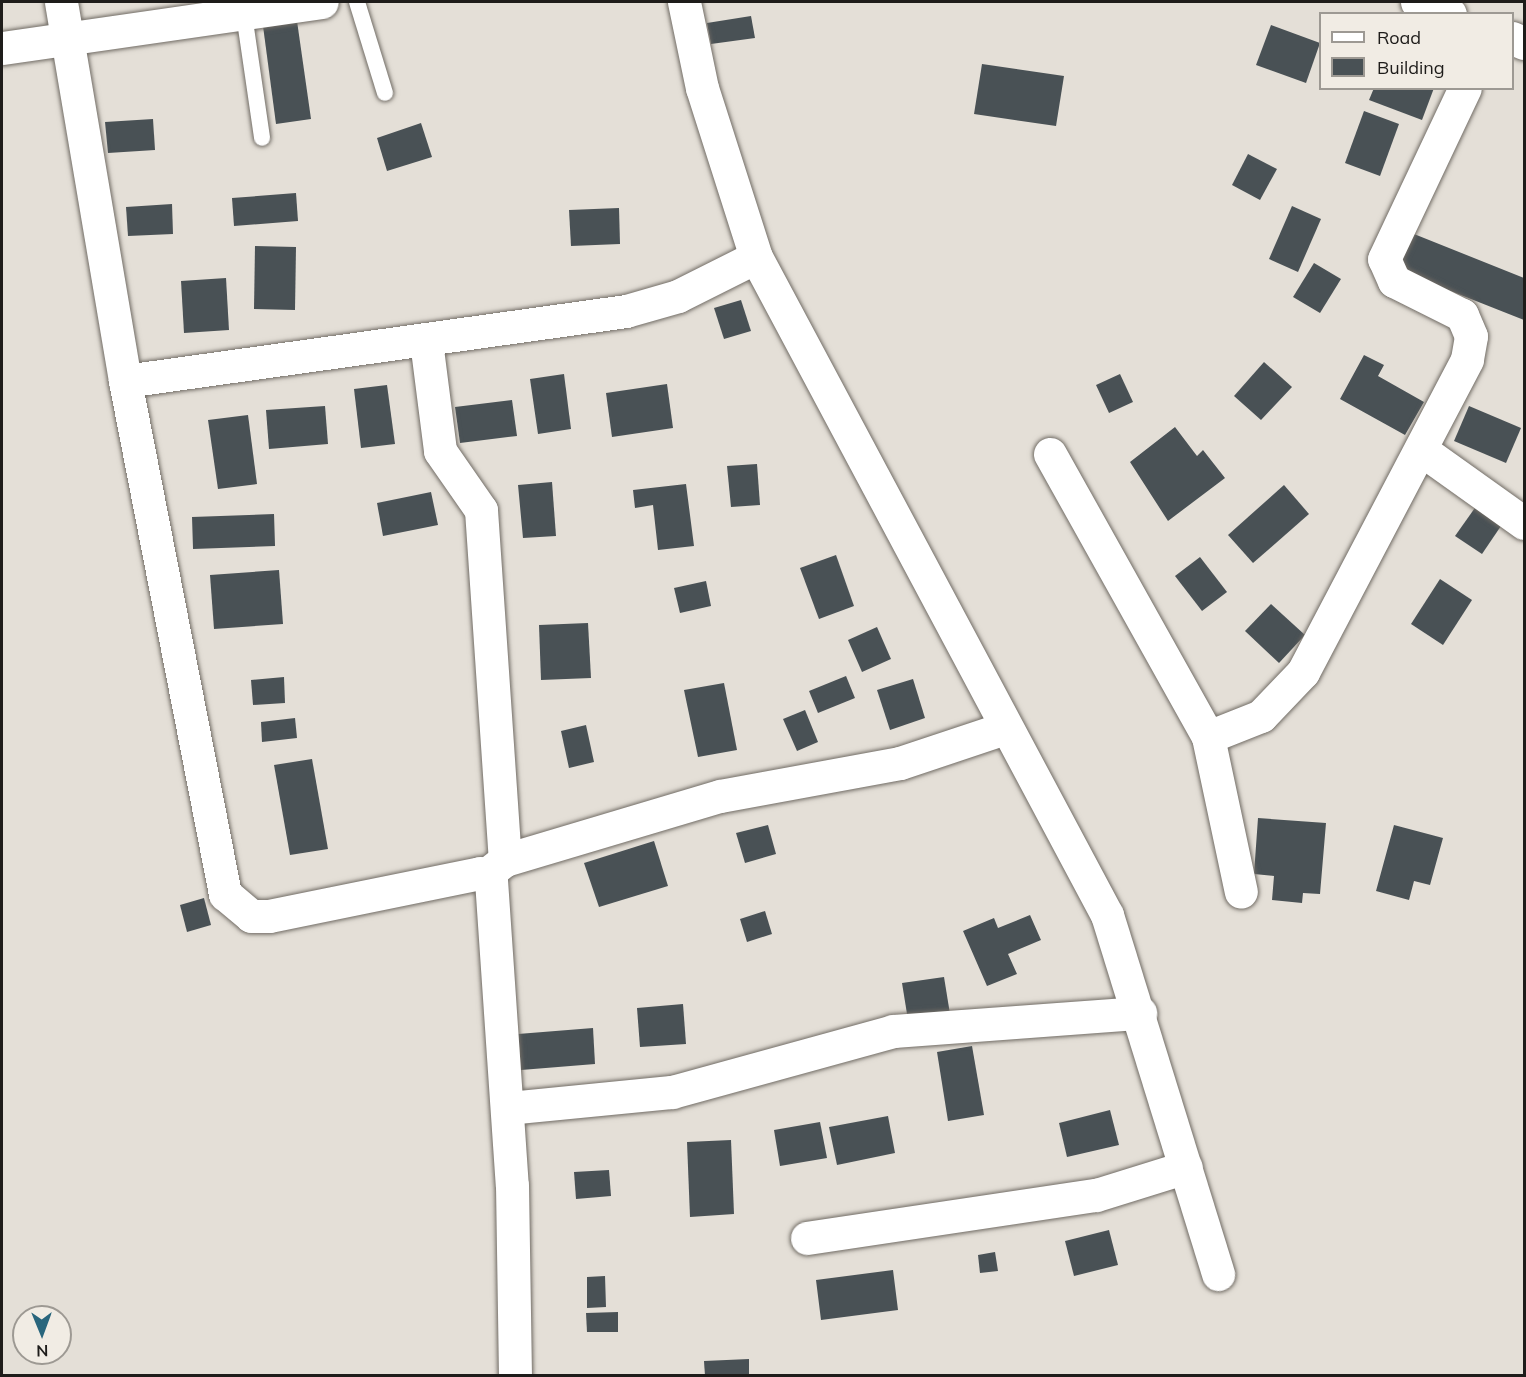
<!DOCTYPE html>
<html>
<head>
<meta charset="utf-8">
<style>
  body { margin:0 }
  #map { position:relative; width:1526px; height:1377px; overflow:hidden; background:#e4dfd7; font-family:Mulish,sans-serif }
  div>[style] { position:absolute }
  .building>* { inset:0; background:#495155 }
  .roads { filter:drop-shadow(0 0 2px #716c65) drop-shadow(0 0 2px #716c65) }
  .lane>* { height:16px; margin:-8px; padding:0 8px; transform-origin:8px; border-radius:8px; background:#fff }
  .street>* { height:33px; margin:-16.5px; padding:0 16.5px; transform-origin:16.5px; border-radius:16.5px; background:#fff }
  .secondary>* { height:33px; margin:-16.5px; padding:0 16.5px; transform-origin:16.5px; border-radius:16.5px; background:#fff }
  span { translate:-50% -50%; white-space:nowrap; text-align:center; line-height:1.15; -webkit-text-stroke:6px #f1ece4; paint-order:stroke }
  .frame { position:absolute; inset:0; border:3px solid #1e1c1a; pointer-events:none }
  .legend { position:absolute; left:1319px; top:12px; width:195px; height:78px; box-sizing:border-box; background:#f1ece4; border:2px solid #9d9993; margin:0; padding:8px 10px; list-style:none; font-size:18px; color:#1e1c1a }
  .legend li { display:flex; align-items:center; gap:12px; height:30px }
  .legend b { width:30px; border:2px solid #9d9993 }
  .north { position:absolute; left:12px; top:1305px; width:60px; height:60px; box-sizing:border-box; background:#f1ece4; border:2px solid #9d9993; border-radius:50%; rotate:179deg; font-size:16px; font-weight:700; line-height:24px; text-align:center; color:#1e1c1a }
  .north::after { content:''; display:block; margin:auto; width:21px; height:27px; background:#29667d; clip-path:polygon(50% 0,100% 100%,50% 72%,0 100%) }
</style>
</head>
<body>
<div id="map">
  <div class="building">
    <i style="clip-path:polygon(751px 16px,755px 38px,711px 44px,707px 23px)"></i>
    <i style="clip-path:polygon(297px 21px,311px 119px,276px 124px,263px 26px)"></i>
    <i style="clip-path:polygon(1271px 25px,1320px 43px,1306px 83px,1256px 65px)"></i>
    <i style="clip-path:polygon(982px 64px,1064px 76px,1056px 126px,974px 114px)"></i>
    <i style="clip-path:polygon(1374px 88px,1434px 88px,1422px 120px,1369px 100px)"></i>
    <i style="clip-path:polygon(1364px 111px,1399px 124px,1380px 176px,1345px 163px)"></i>
    <i style="clip-path:polygon(153px 119px,155px 150px,108px 153px,105px 122px)"></i>
    <i style="clip-path:polygon(421px 123px,432px 157px,387px 171px,377px 138px)"></i>
    <i style="clip-path:polygon(1248px 154px,1277px 169px,1260px 200px,1232px 185px)"></i>
    <i style="clip-path:polygon(296px 193px,298px 221px,234px 226px,232px 198px)"></i>
    <i style="clip-path:polygon(172px 204px,173px 234px,128px 236px,126px 207px)"></i>
    <i style="clip-path:polygon(1292px 206px,1321px 219px,1298px 272px,1269px 259px)"></i>
    <i style="clip-path:polygon(619px 208px,620px 244px,571px 246px,569px 210px)"></i>
    <i style="clip-path:polygon(1404px 230px,1524px 278px,1524px 320px,1390px 267px)"></i>
    <i style="clip-path:polygon(255px 246px,296px 247px,295px 310px,254px 309px)"></i>
    <i style="clip-path:polygon(1314px 263px,1341px 279px,1320px 313px,1293px 297px)"></i>
    <i style="clip-path:polygon(226px 278px,229px 330px,184px 333px,181px 281px)"></i>
    <i style="clip-path:polygon(741px 300px,751px 331px,724px 339px,714px 308px)"></i>
    <i style="clip-path:polygon(1364px 355px,1384px 365px,1378px 376px,1424px 402px,1405px 435px,1340px 399px)"></i>
    <i style="clip-path:polygon(1264px 362px,1292px 387px,1261px 420px,1234px 396px)"></i>
    <i style="clip-path:polygon(564px 374px,571px 429px,538px 434px,530px 379px)"></i>
    <i style="clip-path:polygon(1120px 374px,1133px 402px,1109px 413px,1096px 385px)"></i>
    <i style="clip-path:polygon(667px 384px,673px 428px,612px 437px,606px 393px)"></i>
    <i style="clip-path:polygon(387px 385px,395px 444px,361px 448px,354px 389px)"></i>
    <i style="clip-path:polygon(512px 400px,517px 436px,460px 443px,455px 407px)"></i>
    <i style="clip-path:polygon(325px 406px,328px 444px,269px 449px,266px 410px)"></i>
    <i style="clip-path:polygon(1469px 406px,1521px 428px,1506px 463px,1454px 441px)"></i>
    <i style="clip-path:polygon(248px 415px,257px 484px,218px 489px,208px 420px)"></i>
    <i style="clip-path:polygon(1175px 427px,1197px 456px,1203px 450px,1225px 478px,1168px 521px,1130px 462px)"></i>
    <i style="clip-path:polygon(757px 464px,760px 505px,731px 507px,727px 466px)"></i>
    <i style="clip-path:polygon(552px 482px,556px 536px,523px 538px,518px 485px)"></i>
    <i style="clip-path:polygon(686px 484px,694px 546px,658px 550px,653px 505px,635px 508px,633px 490px)"></i>
    <i style="clip-path:polygon(1284px 485px,1309px 514px,1253px 563px,1228px 535px)"></i>
    <i style="clip-path:polygon(431px 492px,438px 525px,383px 536px,377px 503px)"></i>
    <i style="clip-path:polygon(1477px 505px,1503px 523px,1482px 554px,1455px 536px)"></i>
    <i style="clip-path:polygon(274px 514px,275px 546px,193px 549px,192px 517px)"></i>
    <i style="clip-path:polygon(836px 555px,854px 606px,819px 619px,800px 568px)"></i>
    <i style="clip-path:polygon(1200px 557px,1227px 592px,1202px 611px,1175px 576px)"></i>
    <i style="clip-path:polygon(279px 570px,283px 624px,214px 629px,210px 575px)"></i>
    <i style="clip-path:polygon(1440px 579px,1472px 600px,1443px 645px,1411px 624px)"></i>
    <i style="clip-path:polygon(706px 581px,711px 606px,680px 613px,674px 588px)"></i>
    <i style="clip-path:polygon(1271px 604px,1305px 635px,1279px 663px,1245px 631px)"></i>
    <i style="clip-path:polygon(588px 623px,591px 678px,541px 680px,539px 625px)"></i>
    <i style="clip-path:polygon(877px 627px,891px 659px,862px 672px,848px 640px)"></i>
    <i style="clip-path:polygon(846px 676px,855px 698px,818px 713px,809px 691px)"></i>
    <i style="clip-path:polygon(284px 677px,285px 703px,253px 705px,251px 680px)"></i>
    <i style="clip-path:polygon(913px 679px,925px 718px,890px 730px,877px 690px)"></i>
    <i style="clip-path:polygon(724px 683px,737px 750px,698px 757px,684px 690px)"></i>
    <i style="clip-path:polygon(805px 710px,818px 742px,797px 751px,783px 719px)"></i>
    <i style="clip-path:polygon(295px 718px,297px 738px,262px 742px,261px 722px)"></i>
    <i style="clip-path:polygon(586px 725px,594px 762px,569px 768px,561px 731px)"></i>
    <i style="clip-path:polygon(312px 759px,328px 849px,290px 855px,274px 765px)"></i>
    <i style="clip-path:polygon(1258px 818px,1326px 823px,1320px 894px,1303px 893px,1302px 903px,1272px 900px,1274px 876px,1254px 874px)"></i>
    <i style="clip-path:polygon(768px 825px,776px 854px,745px 863px,736px 833px)"></i>
    <i style="clip-path:polygon(1394px 825px,1443px 838px,1430px 885px,1414px 881px,1409px 900px,1376px 891px)"></i>
    <i style="clip-path:polygon(654px 841px,668px 886px,599px 907px,584px 863px)"></i>
    <i style="clip-path:polygon(204px 898px,211px 925px,187px 932px,180px 905px)"></i>
    <i style="clip-path:polygon(765px 911px,772px 934px,747px 942px,740px 919px)"></i>
    <i style="clip-path:polygon(1030px 915px,1041px 940px,1008px 954px,1017px 974px,987px 986px,963px 931px,994px 918px,998px 928px)"></i>
    <i style="clip-path:polygon(944px 977px,950px 1014px,908px 1020px,902px 983px)"></i>
    <i style="clip-path:polygon(683px 1004px,686px 1044px,640px 1047px,637px 1008px)"></i>
    <i style="clip-path:polygon(593px 1028px,595px 1064px,521px 1070px,518px 1034px)"></i>
    <i style="clip-path:polygon(972px 1046px,984px 1115px,948px 1121px,937px 1052px)"></i>
    <i style="clip-path:polygon(1110px 1110px,1119px 1145px,1067px 1157px,1059px 1123px)"></i>
    <i style="clip-path:polygon(888px 1116px,895px 1153px,837px 1165px,829px 1127px)"></i>
    <i style="clip-path:polygon(820px 1122px,827px 1158px,780px 1166px,774px 1130px)"></i>
    <i style="clip-path:polygon(731px 1140px,734px 1214px,690px 1217px,687px 1142px)"></i>
    <i style="clip-path:polygon(609px 1170px,611px 1196px,576px 1199px,574px 1172px)"></i>
    <i style="clip-path:polygon(1109px 1230px,1118px 1265px,1074px 1276px,1065px 1241px)"></i>
    <i style="clip-path:polygon(995px 1252px,998px 1271px,980px 1273px,978px 1255px)"></i>
    <i style="clip-path:polygon(893px 1270px,898px 1310px,821px 1320px,816px 1280px)"></i>
    <i style="clip-path:polygon(605px 1276px,606px 1307px,587px 1308px,587px 1277px)"></i>
    <i style="clip-path:polygon(618px 1312px,618px 1332px,587px 1332px,586px 1313px)"></i>
    <i style="clip-path:polygon(749px 1359px,749px 1376px,705px 1376px,704px 1361px)"></i>
  </div>
  <div class="roads">
    <div class="lane">
      <i style="left:357px;top:2px;width:95px;rotate:72.9deg"></i>
      <i style="left:244px;top:14px;width:125px;rotate:81.7deg"></i>
    </div>
    <div class="street">
      <i style="left:61px;top:2px;width:384px;rotate:80.4deg"></i>
      <i style="left:125px;top:381px;width:523px;rotate:78.97deg"></i>
      <i style="left:225px;top:894px;width:34px;rotate:40deg"></i>
      <i style="left:251px;top:916px;width:18px"></i>
      <i style="left:269px;top:916px;width:215px;rotate:-11.5deg"></i>
      <i style="left:480px;top:873px;width:13px;rotate:32deg"></i>
      <i style="left:491px;top:880px;width:306px;rotate:86.1deg"></i>
      <i style="left:512px;top:1185px;width:191px;rotate:89.1deg"></i>
      <i style="left:684px;top:2px;width:88px;rotate:78.2deg"></i>
      <i style="left:702px;top:88px;width:177px;rotate:72.3deg"></i>
      <i style="left:756px;top:257px;width:746px;rotate:61.92deg"></i>
      <i style="left:1107px;top:915px;width:376px;rotate:72.8deg"></i>
      <i style="left:426px;top:341px;width:111px;rotate:82.7deg"></i>
      <i style="left:440px;top:451px;width:72px;rotate:55.2deg"></i>
      <i style="left:481px;top:510px;width:351px;rotate:86.1deg"></i>
      <i style="left:125px;top:381px;width:506px;rotate:-7.95deg"></i>
      <i style="left:626px;top:311px;width:54px;rotate:-16.1deg"></i>
      <i style="left:678px;top:296px;width:87px;rotate:-26.6deg"></i>
      <i style="left:1423px;top:451px;width:124px;rotate:35.5deg"></i>
      <i style="left:1050px;top:454px;width:324px;rotate:60.8deg"></i>
      <i style="left:1208px;top:737px;width:158px;rotate:78deg"></i>
      <i style="left:1208px;top:737px;width:57px;rotate:-21.6deg"></i>
      <i style="left:1261px;top:716px;width:61px;rotate:-46.3deg"></i>
      <i style="left:1303px;top:672px;width:353px;rotate:-62.3deg"></i>
      <i style="left:1467px;top:359px;width:23px;rotate:-80deg"></i>
      <i style="left:1471px;top:336px;width:23px;rotate:-113deg"></i>
      <i style="left:1462px;top:315px;width:76px;rotate:-153.4deg"></i>
      <i style="left:1394px;top:281px;width:24px;rotate:-114deg"></i>
      <i style="left:1384px;top:259px;width:189px;rotate:-64.7deg"></i>
      <i style="left:487px;top:874px;width:23px;rotate:-38deg"></i>
      <i style="left:505px;top:860px;width:224px;rotate:-16.6deg"></i>
      <i style="left:720px;top:796px;width:183px;rotate:-10.4deg"></i>
      <i style="left:900px;top:763px;width:111px;rotate:-18.4deg"></i>
      <i style="left:508px;top:1108px;width:165px;rotate:-5.6deg"></i>
      <i style="left:672px;top:1092px;width:229px;rotate:-15.4deg"></i>
      <i style="left:893px;top:1031px;width:248px;rotate:-4.2deg"></i>
      <i style="left:807px;top:1238px;width:292px;rotate:-8.5deg"></i>
      <i style="left:1096px;top:1195px;width:94px;rotate:-17.3deg"></i>
    </div>
    <div class="secondary">
      <i style="left:1417px;top:2px;width:35px;rotate:20deg"></i>
      <i style="left:1512px;top:38px;width:13px;rotate:23deg"></i>
      <i style="left:2px;top:48px;width:323px;rotate:-8.2deg"></i>
    </div>
  </div>
  <div class="frame"></div>
  <ul class="legend">
  <li><b style="height:8px;background:#fff"></b>Road</li>
  <li><b style="height:16px;background:#495155"></b>Building</li>
  </ul>
  <div class="north">N</div>
</div>
</body>
</html>
